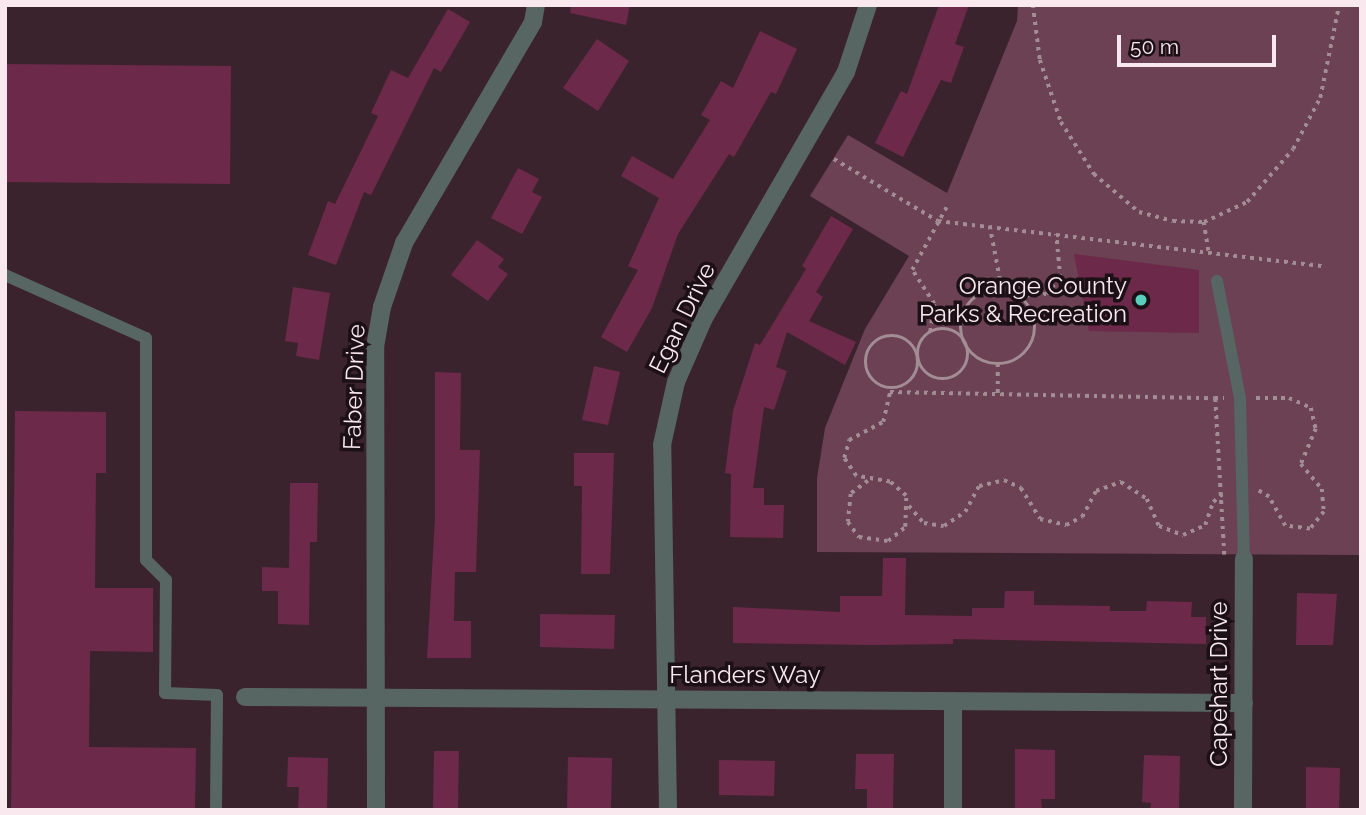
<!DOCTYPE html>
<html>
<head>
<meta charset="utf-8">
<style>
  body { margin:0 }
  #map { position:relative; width:1366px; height:815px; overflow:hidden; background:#3b232d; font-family:Raleway,sans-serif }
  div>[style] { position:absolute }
  .green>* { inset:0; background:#6b4153 }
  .building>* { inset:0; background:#6d2949 }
  .path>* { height:3.5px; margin-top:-1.75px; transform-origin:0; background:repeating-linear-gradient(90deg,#a28d95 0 3.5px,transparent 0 8.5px) }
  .path>.ring { margin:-1.75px; padding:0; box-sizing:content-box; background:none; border:3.5px solid #a28d95; border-radius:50% }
  .lane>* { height:12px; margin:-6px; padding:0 6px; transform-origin:6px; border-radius:6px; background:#576563 }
  .street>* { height:18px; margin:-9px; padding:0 9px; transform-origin:9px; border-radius:9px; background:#576563 }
  .dots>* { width:19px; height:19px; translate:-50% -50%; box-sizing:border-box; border:4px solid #1b1015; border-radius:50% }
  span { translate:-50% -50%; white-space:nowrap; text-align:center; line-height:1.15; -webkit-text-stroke:7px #1b1015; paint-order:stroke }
  .poi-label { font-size:24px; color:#f9e8ee }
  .right { translate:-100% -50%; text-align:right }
  .street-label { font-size:24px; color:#f9e8ee }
  .frame { position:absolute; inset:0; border:7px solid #f9e8ee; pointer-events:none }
  .scale { position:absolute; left:1117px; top:35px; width:159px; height:32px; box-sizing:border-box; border:4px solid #f9e8ee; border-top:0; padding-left:9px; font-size:21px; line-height:24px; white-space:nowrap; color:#f9e8ee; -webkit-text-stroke:5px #1b1015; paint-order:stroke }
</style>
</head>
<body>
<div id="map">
  <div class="green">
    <i style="clip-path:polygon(1018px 5px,1361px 5px,1361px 555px,817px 552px,817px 478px,825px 428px,865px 329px,909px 256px,810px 196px,848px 135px,947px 193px,1017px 21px)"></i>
  </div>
  <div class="building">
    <i style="clip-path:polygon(571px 5px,630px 5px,626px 25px,570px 13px)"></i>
    <i style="clip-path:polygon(939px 5px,969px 5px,955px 44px,964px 47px,951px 83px,941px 80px,903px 157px,875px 143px,901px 91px,907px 94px)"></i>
    <i style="clip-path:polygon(448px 9px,470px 22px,441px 72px,434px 68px,371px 195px,364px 192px,336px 265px,308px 255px,328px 201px,335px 204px,378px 116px,371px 113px,391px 70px,408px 78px)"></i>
    <i style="clip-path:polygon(760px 31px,797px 49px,776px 94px,771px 92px,734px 157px,729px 154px,678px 234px,652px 308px,627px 352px,601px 337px,638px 270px,628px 266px,659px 198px,621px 176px,632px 156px,673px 179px,710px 120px,701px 115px,721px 81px,733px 88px)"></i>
    <i style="clip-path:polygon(597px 39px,629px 61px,598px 111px,563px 88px)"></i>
    <i style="clip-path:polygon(5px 64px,231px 66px,230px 184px,5px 182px)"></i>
    <i style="clip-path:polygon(518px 168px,539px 179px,532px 192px,542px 197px,522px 234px,491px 218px)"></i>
    <i style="clip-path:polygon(831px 216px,853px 229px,816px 292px,823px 297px,809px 321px,856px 342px,845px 365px,787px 332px,776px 367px,787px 371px,774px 410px,764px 407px,753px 488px,764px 488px,764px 505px,784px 505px,783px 538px,730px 537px,731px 474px,725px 473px,733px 411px,755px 343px,760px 345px,806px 269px,802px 266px)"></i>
    <i style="clip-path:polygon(477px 240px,504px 259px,498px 267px,508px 274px,488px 301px,451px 275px)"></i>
    <i style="clip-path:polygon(1074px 254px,1199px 270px,1199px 333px,1089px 331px)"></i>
    <i style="clip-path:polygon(293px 287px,330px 293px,319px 360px,296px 356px,298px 343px,285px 341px)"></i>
    <i style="clip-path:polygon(594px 366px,620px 372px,608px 425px,582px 420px)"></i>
    <i style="clip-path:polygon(435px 372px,461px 373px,460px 450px,480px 450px,476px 572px,455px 572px,454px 621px,471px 621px,471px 658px,427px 658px,435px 518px)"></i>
    <i style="clip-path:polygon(15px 411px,106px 412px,106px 473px,96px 473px,95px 588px,153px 588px,153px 652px,90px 651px,89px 747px,196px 748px,195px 810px,11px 810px)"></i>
    <i style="clip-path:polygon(574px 453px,614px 453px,610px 574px,581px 574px,582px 486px,574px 486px)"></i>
    <i style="clip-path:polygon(290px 483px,318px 483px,317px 542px,310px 542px,309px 625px,278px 624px,278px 591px,262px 591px,262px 567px,289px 568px)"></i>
    <i style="clip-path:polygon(883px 558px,906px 558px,905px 615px,972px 616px,972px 608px,1004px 608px,1005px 591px,1034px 591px,1034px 605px,1110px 606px,1110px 611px,1146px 611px,1147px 601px,1192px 602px,1191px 617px,1206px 617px,1206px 644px,953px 639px,953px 644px,872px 645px,733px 643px,733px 607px,840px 612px,840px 596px,882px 596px)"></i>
    <i style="clip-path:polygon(1297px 593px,1337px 594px,1333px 645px,1296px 645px)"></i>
    <i style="clip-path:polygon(540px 614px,615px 615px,614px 649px,540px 647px)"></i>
    <i style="clip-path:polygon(1015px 749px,1055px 750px,1055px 799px,1041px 799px,1042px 810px,1015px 810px)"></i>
    <i style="clip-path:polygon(434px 751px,459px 751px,458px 808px,433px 808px)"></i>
    <i style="clip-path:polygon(856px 754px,894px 754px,893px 810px,867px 810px,867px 789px,855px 789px)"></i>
    <i style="clip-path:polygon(1144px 755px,1180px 756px,1179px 810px,1150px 810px,1151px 803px,1142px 802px)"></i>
    <i style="clip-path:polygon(288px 757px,328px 758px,327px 810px,298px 810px,299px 787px,287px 787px)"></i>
    <i style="clip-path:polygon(568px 757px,612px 758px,611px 810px,567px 810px)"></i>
    <i style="clip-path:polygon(719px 760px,775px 761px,774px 796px,719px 795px)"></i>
    <i style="clip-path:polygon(1306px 767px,1340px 768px,1339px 810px,1306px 810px)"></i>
  </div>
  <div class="path">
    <i style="left:1033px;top:5px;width:55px;rotate:82.7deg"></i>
    <i style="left:1040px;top:60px;width:65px;rotate:71.3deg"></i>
    <i style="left:1061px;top:122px;width:62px;rotate:57.6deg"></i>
    <i style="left:1094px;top:174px;width:59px;rotate:40.2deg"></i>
    <i style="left:1139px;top:212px;width:35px;rotate:15deg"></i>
    <i style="left:1173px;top:221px;width:31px;rotate:2deg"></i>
    <i style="left:1204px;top:222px;width:47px;rotate:-24.9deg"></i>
    <i style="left:1247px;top:202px;width:70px;rotate:-49deg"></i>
    <i style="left:1293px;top:149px;width:58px;rotate:-62.1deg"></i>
    <i style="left:1320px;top:98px;width:95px;rotate:-78.5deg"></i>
    <i style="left:834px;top:159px;width:121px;rotate:30.8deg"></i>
    <i style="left:938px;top:221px;width:388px;rotate:6.7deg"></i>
    <i style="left:1204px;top:222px;width:31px;rotate:81deg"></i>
    <i style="left:990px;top:226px;width:54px;rotate:79.3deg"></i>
    <i style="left:1000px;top:279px;width:17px;rotate:50deg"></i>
    <i class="ring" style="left:961px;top:290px;width:70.5px;height:70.5px"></i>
    <i style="left:1018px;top:296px;width:28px;rotate:-4deg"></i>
    <i style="left:1046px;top:294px;width:21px;rotate:-49deg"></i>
    <i style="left:1060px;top:278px;width:44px;rotate:-95.2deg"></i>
    <i class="ring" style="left:918px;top:329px;width:46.5px;height:46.5px"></i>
    <i style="left:930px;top:332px;width:28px;rotate:-82deg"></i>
    <i style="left:934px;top:304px;width:40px;rotate:-122.9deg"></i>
    <i style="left:912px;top:270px;width:73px;rotate:-61.3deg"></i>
    <i class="ring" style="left:866px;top:336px;width:48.5px;height:48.5px"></i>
    <i style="left:998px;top:364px;width:30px;rotate:90deg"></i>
    <i style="left:1256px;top:398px;width:33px"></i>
    <i style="left:1289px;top:398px;width:24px;rotate:24deg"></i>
    <i style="left:1311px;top:408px;width:22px;rotate:77deg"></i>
    <i style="left:1316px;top:429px;width:38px;rotate:113deg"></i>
    <i style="left:1301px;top:464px;width:33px;rotate:50deg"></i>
    <i style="left:1322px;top:489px;width:23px;rotate:85deg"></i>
    <i style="left:1324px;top:512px;width:22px;rotate:129deg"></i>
    <i style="left:1310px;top:529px;width:25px;rotate:-173deg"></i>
    <i style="left:1285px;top:526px;width:33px;rotate:-119deg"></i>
    <i style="left:1269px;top:497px;width:14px;rotate:-150deg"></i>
    <i style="left:868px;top:481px;width:21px;rotate:143deg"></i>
    <i style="left:851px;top:494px;width:28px;rotate:96deg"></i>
    <i style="left:848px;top:522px;width:19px;rotate:54deg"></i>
    <i style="left:859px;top:537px;width:29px;rotate:8deg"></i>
    <i style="left:888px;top:541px;width:22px;rotate:-39deg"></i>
    <i style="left:905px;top:527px;width:31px;rotate:-88deg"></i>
    <i style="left:906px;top:496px;width:21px;rotate:-139deg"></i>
    <i style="left:890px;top:482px;width:35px;rotate:-170deg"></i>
    <i style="left:856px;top:476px;width:22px;rotate:-124deg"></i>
    <i style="left:844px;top:458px;width:19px;rotate:-74deg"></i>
    <i style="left:849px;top:440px;width:38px;rotate:-28deg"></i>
    <i style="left:883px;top:422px;width:31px;rotate:-77deg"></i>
    <i style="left:890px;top:392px;width:325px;rotate:1.1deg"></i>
    <i style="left:909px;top:506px;width:23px;rotate:49deg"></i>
    <i style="left:924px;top:523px;width:20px;rotate:9deg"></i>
    <i style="left:944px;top:526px;width:25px;rotate:-34deg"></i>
    <i style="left:965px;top:512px;width:30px;rotate:-62deg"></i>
    <i style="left:979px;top:486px;width:26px;rotate:-13deg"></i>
    <i style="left:1004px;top:480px;width:19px;rotate:25deg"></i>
    <i style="left:1021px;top:488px;width:36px;rotate:58deg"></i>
    <i style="left:1040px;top:519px;width:27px;rotate:13deg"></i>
    <i style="left:1066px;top:525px;width:18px;rotate:-27deg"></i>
    <i style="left:1082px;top:517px;width:30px;rotate:-62deg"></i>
    <i style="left:1096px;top:491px;width:27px;rotate:-20deg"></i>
    <i style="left:1121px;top:482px;width:31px;rotate:33deg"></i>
    <i style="left:1147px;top:499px;width:30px;rotate:66deg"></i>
    <i style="left:1159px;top:526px;width:26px;rotate:21deg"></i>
    <i style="left:1183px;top:535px;width:24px;rotate:-24deg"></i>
    <i style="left:1205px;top:525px;width:24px;rotate:-71deg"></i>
    <i style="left:1213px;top:502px;width:16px;rotate:-40deg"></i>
    <i style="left:1224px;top:555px;width:157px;rotate:-93.3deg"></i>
    <i style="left:1215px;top:398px;width:9px"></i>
  </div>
  <div class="lane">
    <i style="left:5px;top:275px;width:154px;rotate:24.1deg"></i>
    <i style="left:146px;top:338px;width:222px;rotate:90deg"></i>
    <i style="left:146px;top:560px;width:28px;rotate:45deg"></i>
    <i style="left:166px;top:580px;width:113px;rotate:90.5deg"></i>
    <i style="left:165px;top:693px;width:52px;rotate:2.2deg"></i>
    <i style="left:217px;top:695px;width:115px;rotate:90.5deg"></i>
    <i style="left:1217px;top:281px;width:119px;rotate:78.9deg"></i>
    <i style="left:1240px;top:398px;width:161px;rotate:88.6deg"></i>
  </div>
  <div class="street">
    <i style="left:245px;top:697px;width:999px;rotate:0.34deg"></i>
    <i style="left:376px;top:810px;width:463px;rotate:-90.1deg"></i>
    <i style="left:375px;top:347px;width:41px;rotate:-80.1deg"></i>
    <i style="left:382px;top:307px;width:68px;rotate:-71deg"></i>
    <i style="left:404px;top:243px;width:256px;rotate:-59.7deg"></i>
    <i style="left:533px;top:22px;width:17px;rotate:-80deg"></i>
    <i style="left:668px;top:810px;width:365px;rotate:-90.9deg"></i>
    <i style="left:662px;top:445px;width:65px;rotate:-77.5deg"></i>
    <i style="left:676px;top:382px;width:70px;rotate:-66.4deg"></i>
    <i style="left:704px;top:318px;width:284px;rotate:-60deg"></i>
    <i style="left:846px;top:72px;width:71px;rotate:-71.8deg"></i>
    <i style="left:953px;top:810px;width:109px;rotate:-90deg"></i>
    <i style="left:1243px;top:810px;width:251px;rotate:-89.8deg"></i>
  </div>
  <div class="dots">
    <i style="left:1141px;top:300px;background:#5acebd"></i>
  </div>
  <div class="poi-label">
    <span class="right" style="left:1127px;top:300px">Orange County<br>Parks &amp; Recreation</span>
  </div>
  <div class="street-label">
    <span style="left:682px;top:318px;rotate:-64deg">Egan Drive</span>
    <span style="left:354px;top:387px;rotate:-88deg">Faber Drive</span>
    <span style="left:745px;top:675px">Flanders Way</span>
    <span style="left:1219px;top:684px;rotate:-90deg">Capehart Drive</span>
  </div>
  <div class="frame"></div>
  <div class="scale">50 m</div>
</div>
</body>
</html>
